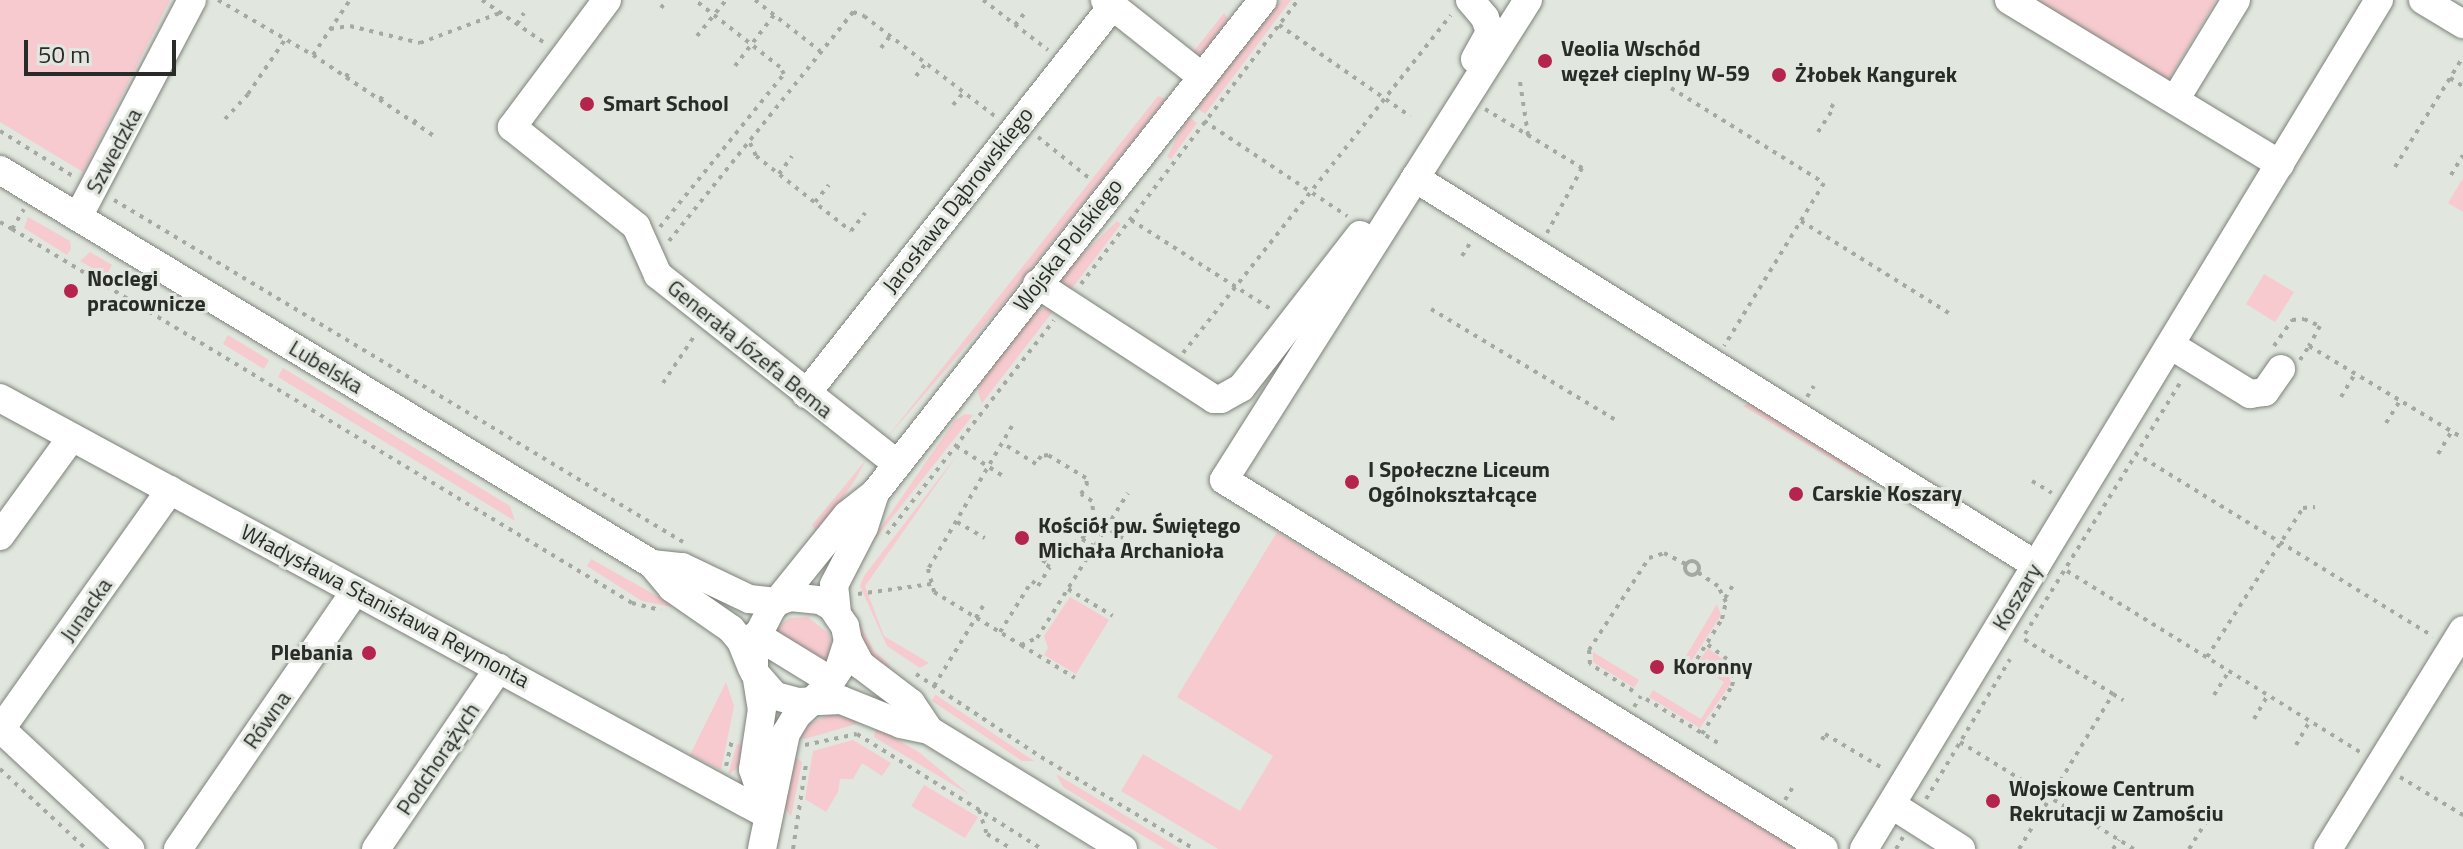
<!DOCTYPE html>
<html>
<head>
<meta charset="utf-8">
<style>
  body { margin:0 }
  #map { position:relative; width:2463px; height:849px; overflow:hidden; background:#e1e7de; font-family:"Titillium Web",sans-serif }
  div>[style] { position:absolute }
  .green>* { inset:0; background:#f6cacf }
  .path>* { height:4px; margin-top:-2px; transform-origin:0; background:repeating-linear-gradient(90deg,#a4a9a2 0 4px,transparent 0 10px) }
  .path>.ring { margin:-2px; padding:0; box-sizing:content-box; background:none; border:4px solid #a4a9a2; border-radius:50% }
  .roads { filter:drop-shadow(0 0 2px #7c827a) drop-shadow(0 0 2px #7c827a) }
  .minor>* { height:28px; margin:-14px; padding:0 14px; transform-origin:14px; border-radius:14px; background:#fff }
  .dots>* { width:22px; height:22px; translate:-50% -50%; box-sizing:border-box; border:4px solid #e1e7de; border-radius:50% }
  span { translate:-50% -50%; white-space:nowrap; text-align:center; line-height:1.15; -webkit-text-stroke:6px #e1e7de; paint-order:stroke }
  .poi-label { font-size:22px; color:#282b28; font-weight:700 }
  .left { translate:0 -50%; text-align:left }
  .right { translate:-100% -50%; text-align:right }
  .street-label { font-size:22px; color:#282b28 }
  .scale { position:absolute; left:24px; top:40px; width:152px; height:36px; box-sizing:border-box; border:4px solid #282b28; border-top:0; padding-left:10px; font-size:24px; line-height:28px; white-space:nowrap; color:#282b28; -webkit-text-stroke:6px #e1e7de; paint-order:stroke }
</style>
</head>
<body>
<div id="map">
  <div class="green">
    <i style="clip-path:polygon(0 0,170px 0,83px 172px,0 122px)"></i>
    <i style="clip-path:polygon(1281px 0,1291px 0,1205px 114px,1196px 107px)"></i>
    <i style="clip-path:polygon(2028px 0,2216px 0,2166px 84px)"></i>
    <i style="clip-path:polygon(1224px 13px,1229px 20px,1205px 51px,1190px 56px)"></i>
    <i style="clip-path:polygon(1158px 96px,1166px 99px,1005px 301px,885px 440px)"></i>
    <i style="clip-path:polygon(1188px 116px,1197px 123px,1171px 159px,1167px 157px)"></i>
    <i style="clip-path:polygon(2463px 178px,2463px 212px,2448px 203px)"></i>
    <i style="clip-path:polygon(28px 217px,70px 241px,71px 249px,67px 255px,24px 228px)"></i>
    <i style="clip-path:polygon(1117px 221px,1121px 224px,1067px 295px,1060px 284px,1062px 274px)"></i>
    <i style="clip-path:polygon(90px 252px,112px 265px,106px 276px,80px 261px)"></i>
    <i style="clip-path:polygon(2264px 274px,2294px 292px,2275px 322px,2246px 304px)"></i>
    <i style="clip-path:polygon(1050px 308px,1054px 310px,982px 403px,978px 393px,980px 384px,1027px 318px,1040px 309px)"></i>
    <i style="clip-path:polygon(228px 335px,269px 360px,264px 369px,223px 344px)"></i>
    <i style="clip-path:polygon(283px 368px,510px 506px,515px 521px,278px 377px)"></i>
    <i style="clip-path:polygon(1752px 401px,1862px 472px,1861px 477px,1743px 406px)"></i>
    <i style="clip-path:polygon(965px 414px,973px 415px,857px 562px,955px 420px)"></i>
    <i style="clip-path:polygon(958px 454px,865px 586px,884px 636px,929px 663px,920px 668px,887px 646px,860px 586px,864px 576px)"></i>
    <i style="clip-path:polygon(866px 460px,855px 480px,818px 534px,812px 525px)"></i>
    <i style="clip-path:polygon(1277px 532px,1799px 849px,1218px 849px,1121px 791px,1143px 754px,1240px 811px,1273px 756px,1177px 697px)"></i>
    <i style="clip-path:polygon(591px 559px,673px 605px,671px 607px,642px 601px,587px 566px)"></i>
    <i style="clip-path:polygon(1070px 597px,1109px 620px,1076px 674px,1044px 655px,1048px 648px,1044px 636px)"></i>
    <i style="clip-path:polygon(847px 598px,874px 651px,890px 665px,887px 673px,866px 650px)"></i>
    <i style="clip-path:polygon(1717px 604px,1721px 615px,1692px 660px,1686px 656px)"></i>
    <i style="clip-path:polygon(808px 617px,829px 634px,832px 652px,825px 670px,769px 636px,789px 618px)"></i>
    <i style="clip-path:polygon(1708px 648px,1726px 662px,1731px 683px,1700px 728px,1649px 697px,1653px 690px,1701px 719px,1724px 682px,1697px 664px)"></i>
    <i style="clip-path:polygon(1593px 652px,1639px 680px,1634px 688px,1593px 662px)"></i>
    <i style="clip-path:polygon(726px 682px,734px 706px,721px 770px,690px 755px)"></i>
    <i style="clip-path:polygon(935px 695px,936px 695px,1034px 761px,1022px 761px,932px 701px)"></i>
    <i style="clip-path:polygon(834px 713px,857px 718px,856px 724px,805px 739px,799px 737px,810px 723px)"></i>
    <i style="clip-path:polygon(876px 727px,920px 753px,970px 795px,874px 737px)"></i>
    <i style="clip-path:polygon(853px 740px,891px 763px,882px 776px,862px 763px,853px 779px,840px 779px,838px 792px,826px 812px,805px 799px,813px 751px)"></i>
    <i style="clip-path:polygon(737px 744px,745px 746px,740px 766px,728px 775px)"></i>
    <i style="clip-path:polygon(794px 756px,802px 762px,791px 817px,784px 806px)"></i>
    <i style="clip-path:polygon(1056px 774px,1181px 849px,1165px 849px,1063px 787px)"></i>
    <i style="clip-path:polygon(924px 785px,978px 817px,965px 838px,911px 806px)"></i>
  </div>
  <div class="path">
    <i style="left:218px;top:0;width:110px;rotate:30.1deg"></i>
    <i style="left:313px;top:55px;width:146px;rotate:33.8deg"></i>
    <i style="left:482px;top:0;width:78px;rotate:34.5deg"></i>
    <i style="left:755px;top:0;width:83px;rotate:38.1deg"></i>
    <i style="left:983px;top:0;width:82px;rotate:37.6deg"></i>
    <i style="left:661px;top:8px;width:10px;rotate:-53deg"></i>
    <i style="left:517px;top:24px;width:13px;rotate:-58deg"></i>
    <i style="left:1015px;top:25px;width:14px;rotate:-51deg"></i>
    <i style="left:1279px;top:25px;width:160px;rotate:34.8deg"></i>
    <i style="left:330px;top:29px;width:20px;rotate:-9deg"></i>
    <i style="left:350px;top:26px;width:72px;rotate:13.7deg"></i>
    <i style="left:420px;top:43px;width:85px;rotate:-20.6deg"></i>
    <i style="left:697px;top:36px;width:46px;rotate:-51.1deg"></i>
    <i style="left:881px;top:48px;width:15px;rotate:-53deg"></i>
    <i style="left:313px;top:55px;width:66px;rotate:-56.1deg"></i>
    <i style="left:735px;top:66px;width:64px;rotate:-52.6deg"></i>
    <i style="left:916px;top:76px;width:16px;rotate:-52deg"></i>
    <i style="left:346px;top:77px;width:9px;rotate:-63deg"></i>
    <i style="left:2450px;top:78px;width:15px;rotate:32deg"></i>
    <i style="left:1520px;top:82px;width:54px;rotate:81.4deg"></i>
    <i style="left:1671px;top:88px;width:180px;rotate:31.8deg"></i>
    <i style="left:1824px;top:183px;width:191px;rotate:121.5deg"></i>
    <i style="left:380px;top:100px;width:9px;rotate:-58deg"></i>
    <i style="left:953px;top:105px;width:17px;rotate:-50deg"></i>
    <i style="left:1485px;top:109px;width:114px;rotate:31.3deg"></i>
    <i style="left:1582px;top:168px;width:74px;rotate:118.3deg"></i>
    <i style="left:225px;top:119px;width:34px;rotate:-47deg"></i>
    <i style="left:248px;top:94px;width:68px;rotate:-55.8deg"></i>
    <i style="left:1204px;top:121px;width:172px;rotate:33.6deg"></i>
    <i style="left:414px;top:123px;width:9px;rotate:-54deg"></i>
    <i style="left:0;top:131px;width:86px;rotate:31.7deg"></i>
    <i style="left:1818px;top:132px;width:30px;rotate:-57deg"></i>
    <i style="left:1834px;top:107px;width:9px;rotate:-148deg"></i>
    <i style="left:1038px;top:137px;width:65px;rotate:38.8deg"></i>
    <i style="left:750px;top:143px;width:14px;rotate:65deg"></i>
    <i style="left:756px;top:156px;width:121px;rotate:38.3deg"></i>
    <i style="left:851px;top:231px;width:23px;rotate:-52deg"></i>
    <i style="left:2395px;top:167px;width:129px;rotate:-58.3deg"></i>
    <i style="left:779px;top:174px;width:22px;rotate:-54deg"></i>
    <i style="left:2451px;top:175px;width:23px;rotate:-59deg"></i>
    <i style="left:114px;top:200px;width:664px;rotate:31.01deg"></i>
    <i style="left:815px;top:202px;width:22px;rotate:-51deg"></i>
    <i style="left:1131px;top:220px;width:169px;rotate:32.5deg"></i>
    <i style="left:1801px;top:221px;width:174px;rotate:31.9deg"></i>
    <i style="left:0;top:222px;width:14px;rotate:30deg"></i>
    <i style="left:12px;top:229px;width:23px;rotate:-59deg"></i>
    <i style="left:660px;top:227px;width:197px;rotate:-51deg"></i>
    <i style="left:784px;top:74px;width:8px;rotate:-120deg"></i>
    <i style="left:780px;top:67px;width:108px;rotate:-141.8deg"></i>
    <i style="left:12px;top:229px;width:724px;rotate:31.1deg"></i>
    <i style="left:632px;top:603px;width:30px;rotate:14deg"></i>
    <i style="left:669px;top:241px;width:294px;rotate:-51.2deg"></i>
    <i style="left:853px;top:12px;width:12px;rotate:20deg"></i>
    <i style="left:864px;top:16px;width:165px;rotate:37.4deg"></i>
    <i style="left:1462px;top:256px;width:19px;rotate:-58deg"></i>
    <i style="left:1081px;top:284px;width:357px;rotate:-52.6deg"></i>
    <i style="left:1431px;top:309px;width:214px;rotate:31deg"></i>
    <i style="left:2274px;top:346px;width:32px;rotate:-55deg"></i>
    <i style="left:2292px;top:320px;width:12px;rotate:-5deg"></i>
    <i style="left:2304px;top:319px;width:17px;rotate:24deg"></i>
    <i style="left:2320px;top:326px;width:23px;rotate:119deg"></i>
    <i style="left:1183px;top:353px;width:431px;rotate:-51.6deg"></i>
    <i style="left:2300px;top:360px;width:17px;rotate:-57deg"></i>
    <i style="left:2309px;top:346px;width:179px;rotate:30.9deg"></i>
    <i style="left:663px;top:383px;width:58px;rotate:-56.3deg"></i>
    <i style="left:1807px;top:397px;width:13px;rotate:-58deg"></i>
    <i style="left:2341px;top:397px;width:27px;rotate:-59deg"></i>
    <i style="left:2386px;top:423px;width:26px;rotate:-58deg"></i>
    <i style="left:1012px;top:426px;width:166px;rotate:120.4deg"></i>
    <i style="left:928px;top:569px;width:24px;rotate:75deg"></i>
    <i style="left:934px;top:592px;width:102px;rotate:31.3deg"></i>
    <i style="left:1021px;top:645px;width:17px;rotate:-24deg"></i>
    <i style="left:1037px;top:638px;width:171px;rotate:-57.9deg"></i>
    <i style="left:956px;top:446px;width:59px;rotate:32.6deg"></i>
    <i style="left:2135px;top:453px;width:350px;rotate:31.6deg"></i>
    <i style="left:2438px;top:454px;width:27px;rotate:-59deg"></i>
    <i style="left:2032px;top:481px;width:23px;rotate:31deg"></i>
    <i style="left:1094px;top:520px;width:66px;rotate:32deg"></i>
    <i style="left:957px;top:522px;width:32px;rotate:30deg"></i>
    <i style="left:887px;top:534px;width:271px;rotate:-52deg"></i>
    <i style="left:1082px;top:539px;width:15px;rotate:32deg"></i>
    <i class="ring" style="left:1685px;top:561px;width:10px;height:10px"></i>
    <i style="left:2067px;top:571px;width:347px;rotate:31.7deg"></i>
    <i style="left:1068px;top:589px;width:52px;rotate:31deg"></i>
    <i style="left:858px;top:594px;width:74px;rotate:-7.8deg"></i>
    <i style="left:1725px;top:598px;width:15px;rotate:-58deg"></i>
    <i style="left:1000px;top:632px;width:60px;rotate:-57.9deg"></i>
    <i style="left:1032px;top:581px;width:8px;rotate:40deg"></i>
    <i style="left:1038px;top:586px;width:22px;rotate:-58deg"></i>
    <i style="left:1050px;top:567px;width:8px;rotate:-150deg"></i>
    <i style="left:1043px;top:563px;width:25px;rotate:-58deg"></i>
    <i style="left:1056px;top:542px;width:9px;rotate:32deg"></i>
    <i style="left:1064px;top:547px;width:20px;rotate:-24deg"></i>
    <i style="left:1082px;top:539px;width:22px;rotate:-58deg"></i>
    <i style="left:1094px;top:520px;width:19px;rotate:-96deg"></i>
    <i style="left:1092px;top:501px;width:13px;rotate:-148deg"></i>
    <i style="left:1081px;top:494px;width:11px;rotate:-56deg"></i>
    <i style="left:1087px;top:485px;width:7px;rotate:-98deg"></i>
    <i style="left:1086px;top:478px;width:44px;rotate:-148.8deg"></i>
    <i style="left:1048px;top:455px;width:7px;rotate:172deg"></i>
    <i style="left:1041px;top:456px;width:9px;rotate:122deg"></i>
    <i style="left:1036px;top:464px;width:39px;rotate:-148deg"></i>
    <i style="left:2025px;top:634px;width:299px;rotate:-58.3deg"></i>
    <i style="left:1021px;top:645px;width:63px;rotate:31.4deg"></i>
    <i style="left:2207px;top:657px;width:177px;rotate:-57.2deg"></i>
    <i style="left:2303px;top:508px;width:12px;rotate:-5deg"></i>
    <i style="left:1697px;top:659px;width:47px;rotate:-58deg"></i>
    <i style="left:1722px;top:619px;width:17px;rotate:-77deg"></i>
    <i style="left:1726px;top:602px;width:18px;rotate:-117deg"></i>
    <i style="left:1718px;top:586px;width:25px;rotate:-146deg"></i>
    <i style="left:916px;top:674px;width:150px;rotate:33.6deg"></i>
    <i style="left:1041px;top:757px;width:179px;rotate:31deg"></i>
    <i style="left:934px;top:686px;width:94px;rotate:-58.5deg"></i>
    <i style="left:1633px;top:691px;width:51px;rotate:-147.9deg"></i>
    <i style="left:1590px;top:664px;width:14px;rotate:-94deg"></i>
    <i style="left:1589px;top:650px;width:110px;rotate:-56.9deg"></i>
    <i style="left:1649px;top:558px;width:16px;rotate:-18deg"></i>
    <i style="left:1664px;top:553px;width:25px;rotate:27deg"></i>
    <i style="left:2113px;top:694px;width:12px;rotate:31deg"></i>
    <i style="left:2214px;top:695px;width:28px;rotate:-58deg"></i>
    <i style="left:1646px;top:699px;width:84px;rotate:31.4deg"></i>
    <i style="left:1634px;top:707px;width:13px;rotate:-58deg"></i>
    <i style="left:2254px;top:719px;width:28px;rotate:-60deg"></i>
    <i style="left:1702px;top:734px;width:57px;rotate:-58deg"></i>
    <i style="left:1732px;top:686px;width:9px;rotate:-77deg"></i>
    <i style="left:1734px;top:677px;width:19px;rotate:-111deg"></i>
    <i style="left:1727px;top:659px;width:26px;rotate:-143deg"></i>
    <i style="left:1822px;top:740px;width:7px;rotate:-63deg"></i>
    <i style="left:1825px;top:734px;width:69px;rotate:30.7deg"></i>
    <i style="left:1960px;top:742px;width:204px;rotate:31.6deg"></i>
    <i style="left:805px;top:745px;width:53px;rotate:-11.9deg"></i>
    <i style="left:857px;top:734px;width:218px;rotate:31.9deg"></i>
    <i style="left:2296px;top:745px;width:28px;rotate:-60deg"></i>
    <i style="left:726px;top:766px;width:27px;rotate:-77deg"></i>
    <i style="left:0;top:769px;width:117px;rotate:42.9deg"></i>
    <i style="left:2400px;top:777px;width:74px;rotate:31.1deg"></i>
    <i style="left:1926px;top:799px;width:163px;rotate:-59deg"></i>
    <i style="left:1785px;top:800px;width:17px;rotate:-59deg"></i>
    <i style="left:979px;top:810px;width:25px;rotate:72deg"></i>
    <i style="left:987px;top:834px;width:29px;rotate:31deg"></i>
    <i style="left:793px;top:849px;width:86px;rotate:-81.3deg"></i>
    <i style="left:1896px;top:849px;width:14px;rotate:-60deg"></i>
    <i style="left:2019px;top:849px;width:181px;rotate:-58.8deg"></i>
    <i style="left:2113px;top:694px;width:107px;rotate:-148.4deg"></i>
    <i style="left:2113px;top:849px;width:11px;rotate:-56deg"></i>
    <i style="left:2189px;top:849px;width:38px;rotate:-58deg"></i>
  </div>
  <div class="roads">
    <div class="minor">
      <i style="left:607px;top:0;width:159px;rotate:126.8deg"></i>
      <i style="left:512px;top:127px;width:159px;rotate:38.6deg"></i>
      <i style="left:636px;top:226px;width:54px;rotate:65.8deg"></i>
      <i style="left:658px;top:275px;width:305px;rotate:38.3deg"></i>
      <i style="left:1105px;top:0;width:124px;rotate:38.4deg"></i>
      <i style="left:1470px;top:0;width:23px;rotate:50deg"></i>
      <i style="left:1485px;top:18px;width:15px;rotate:70deg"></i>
      <i style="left:1490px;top:32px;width:31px;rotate:119deg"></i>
      <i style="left:1528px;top:0;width:568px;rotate:122.35deg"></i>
      <i style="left:1224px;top:480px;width:704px;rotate:31.59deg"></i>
      <i style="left:2009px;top:0;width:317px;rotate:31.2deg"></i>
      <i style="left:2423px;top:0;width:47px;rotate:31deg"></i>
      <i style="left:2175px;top:100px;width:117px;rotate:-58.6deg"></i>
      <i style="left:0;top:170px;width:762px;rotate:31.14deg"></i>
      <i style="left:652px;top:564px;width:31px;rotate:50deg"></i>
      <i style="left:672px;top:588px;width:72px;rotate:34.8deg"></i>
      <i style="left:731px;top:629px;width:16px;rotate:50deg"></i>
      <i style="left:741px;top:641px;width:29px;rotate:68deg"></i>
      <i style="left:1415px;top:178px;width:732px;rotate:31.93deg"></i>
      <i style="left:78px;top:217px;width:245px;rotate:-62.3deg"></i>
      <i style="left:1037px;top:284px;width:211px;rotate:33deg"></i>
      <i style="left:1214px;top:399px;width:7px"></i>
      <i style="left:1221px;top:399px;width:23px;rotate:-29deg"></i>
      <i style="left:1241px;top:388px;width:194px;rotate:-52.1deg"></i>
      <i style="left:2172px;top:346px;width:92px;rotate:31.6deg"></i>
      <i style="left:2250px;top:394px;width:15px;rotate:-8deg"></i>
      <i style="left:2265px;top:392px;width:28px;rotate:-55deg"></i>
      <i style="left:806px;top:394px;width:494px;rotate:-51.7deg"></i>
      <i style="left:0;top:398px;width:874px;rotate:28.5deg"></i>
      <i style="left:0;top:536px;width:122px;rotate:-54deg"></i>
      <i style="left:652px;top:564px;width:30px;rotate:6deg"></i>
      <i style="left:682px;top:567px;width:74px;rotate:25.5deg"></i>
      <i style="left:749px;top:599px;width:28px;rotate:6deg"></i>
      <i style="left:777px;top:602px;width:14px;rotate:-21deg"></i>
      <i style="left:790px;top:597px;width:30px;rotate:6deg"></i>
      <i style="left:820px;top:600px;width:14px;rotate:30deg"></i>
      <i style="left:832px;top:607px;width:23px;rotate:56deg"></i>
      <i style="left:845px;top:626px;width:15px;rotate:79deg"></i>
      <i style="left:848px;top:641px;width:29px;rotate:108deg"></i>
      <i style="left:839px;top:669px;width:22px;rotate:124deg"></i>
      <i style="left:827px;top:687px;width:41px;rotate:137deg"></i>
      <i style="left:797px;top:715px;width:21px;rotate:121deg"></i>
      <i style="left:786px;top:733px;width:118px;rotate:101.7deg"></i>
      <i style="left:837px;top:613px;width:28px;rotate:-96deg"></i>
      <i style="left:834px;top:585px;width:65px;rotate:-62.7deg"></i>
      <i style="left:864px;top:527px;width:36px;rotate:-72deg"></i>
      <i style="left:756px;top:635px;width:88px;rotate:31.5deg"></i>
      <i style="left:848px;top:641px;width:27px;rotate:62deg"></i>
      <i style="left:861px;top:665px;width:63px;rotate:37.2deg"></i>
      <i style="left:911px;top:703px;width:32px;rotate:56deg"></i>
      <i style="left:757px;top:679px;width:30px;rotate:81deg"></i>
      <i style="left:762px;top:709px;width:61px;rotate:98.5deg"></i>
      <i style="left:753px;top:769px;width:48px;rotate:71.9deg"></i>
      <i style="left:0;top:728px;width:178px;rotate:42.9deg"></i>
      <i style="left:1px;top:729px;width:293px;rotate:-54.7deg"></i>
      <i style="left:1892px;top:805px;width:82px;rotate:32.5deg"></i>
      <i style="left:178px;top:849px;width:313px;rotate:-55.5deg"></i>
      <i style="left:376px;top:849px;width:219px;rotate:-55.8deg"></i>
      <i style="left:1123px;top:849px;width:228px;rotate:-148.5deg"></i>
      <i style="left:929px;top:730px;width:29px;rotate:-168deg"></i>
      <i style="left:901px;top:724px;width:65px;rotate:-158.2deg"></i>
      <i style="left:841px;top:700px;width:43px;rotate:177.3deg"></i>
      <i style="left:798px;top:702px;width:24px;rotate:-165deg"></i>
      <i style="left:775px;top:696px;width:32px;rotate:-131deg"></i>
      <i style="left:754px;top:672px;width:29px;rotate:-90deg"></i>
      <i style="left:754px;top:643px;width:39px;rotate:-63deg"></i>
      <i style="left:772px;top:608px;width:119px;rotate:-51.1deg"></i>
      <i style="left:847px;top:515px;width:36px;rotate:-38deg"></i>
      <i style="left:875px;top:493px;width:627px;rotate:-51.8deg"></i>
      <i style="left:1864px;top:849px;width:993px;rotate:-58.76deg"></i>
      <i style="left:2328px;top:849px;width:257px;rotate:-58.3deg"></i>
    </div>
  </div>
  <div class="dots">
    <i style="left:1545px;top:61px;background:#b5244d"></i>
    <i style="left:1779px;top:75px;background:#b5244d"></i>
    <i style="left:587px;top:104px;background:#b5244d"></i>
    <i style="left:71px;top:291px;background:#b5244d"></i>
    <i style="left:1352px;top:482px;background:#b5244d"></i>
    <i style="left:1796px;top:494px;background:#b5244d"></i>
    <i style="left:1022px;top:538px;background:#b5244d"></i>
    <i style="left:369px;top:653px;background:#b5244d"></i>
    <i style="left:1657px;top:667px;background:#b5244d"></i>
    <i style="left:1993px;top:801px;background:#b5244d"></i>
  </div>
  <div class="poi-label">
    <span class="left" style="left:1561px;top:61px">Veolia Wschód<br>węzeł cieplny W-59</span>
    <span class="left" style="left:1795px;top:75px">Żłobek Kangurek</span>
    <span class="left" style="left:603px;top:104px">Smart School</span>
    <span class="left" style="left:87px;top:291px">Noclegi<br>pracownicze</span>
    <span class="left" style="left:1368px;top:482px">I Społeczne Liceum<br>Ogólnokształcące</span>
    <span class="left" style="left:1812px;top:494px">Carskie Koszary</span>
    <span class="left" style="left:1038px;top:538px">Kościół pw. Świętego<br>Michała Archanioła</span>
    <span class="right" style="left:353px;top:653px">Plebania</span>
    <span class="left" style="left:1673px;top:667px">Koronny</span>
    <span class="left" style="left:2009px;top:801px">Wojskowe Centrum<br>Rekrutacji w Zamościu</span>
  </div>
  <div class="street-label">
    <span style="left:114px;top:151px;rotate:-62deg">Szwedzka</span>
    <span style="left:958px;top:200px;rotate:-52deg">Jarosława Dąbrowskiego</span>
    <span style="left:1068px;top:245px;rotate:-52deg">Wojska Polskiego</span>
    <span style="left:750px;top:349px;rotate:39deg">Generała Józefa Bema</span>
    <span style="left:326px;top:367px;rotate:31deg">Lubelska</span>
    <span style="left:2017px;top:597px;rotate:-59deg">Koszary</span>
    <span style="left:385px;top:606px;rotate:28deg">Władysława Stanisława Reymonta</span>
    <span style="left:86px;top:610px;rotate:-55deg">Junacka</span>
    <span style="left:267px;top:720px;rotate:-55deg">Równa</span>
    <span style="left:438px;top:759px;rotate:-56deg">Podchorążych</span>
  </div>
  <div class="scale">50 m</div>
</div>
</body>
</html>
